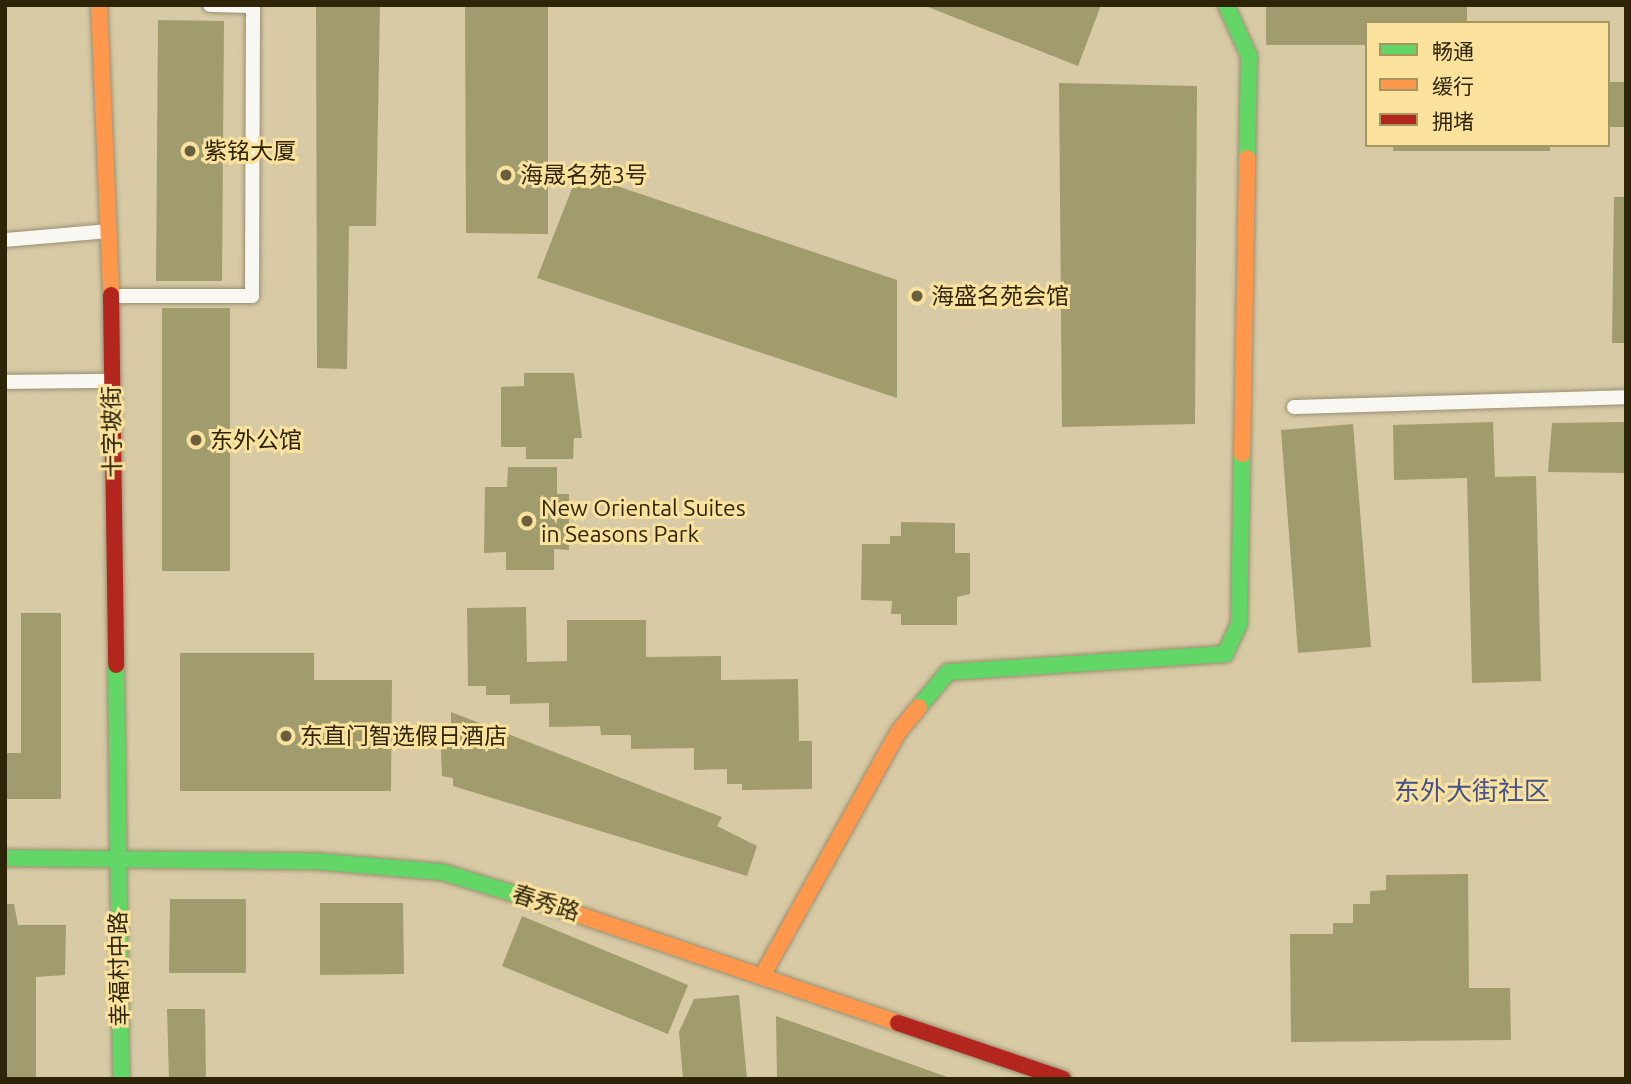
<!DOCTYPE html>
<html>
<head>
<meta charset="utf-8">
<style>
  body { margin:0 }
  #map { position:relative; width:1631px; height:1084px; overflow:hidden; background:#d7caa5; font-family:Ubuntu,"Noto Sans SC",sans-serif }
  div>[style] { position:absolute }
  .building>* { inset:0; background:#a19c6d }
  .roads { filter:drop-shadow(0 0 2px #998f71) drop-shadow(0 0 2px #998f71) }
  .lane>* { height:14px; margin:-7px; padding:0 7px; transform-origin:7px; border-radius:7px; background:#f9f7f2 }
  .fast>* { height:16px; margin:-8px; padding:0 8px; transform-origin:8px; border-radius:8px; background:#63d668 }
  .slow>* { height:16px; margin:-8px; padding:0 8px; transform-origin:8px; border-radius:8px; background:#ff974d }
  .jam>* { height:16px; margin:-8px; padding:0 8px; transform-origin:8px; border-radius:8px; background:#b3261e }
  .dots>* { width:19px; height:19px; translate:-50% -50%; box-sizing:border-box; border:4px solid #fae19c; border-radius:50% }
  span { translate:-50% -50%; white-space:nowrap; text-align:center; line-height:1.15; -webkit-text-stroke:6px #fae19c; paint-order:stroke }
  .poi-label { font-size:23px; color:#2e2508 }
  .left { translate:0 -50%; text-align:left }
  .street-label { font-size:23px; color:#2e2508 }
  .quarter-label { font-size:26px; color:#43538f }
  .frame { position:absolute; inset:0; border:7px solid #2e2508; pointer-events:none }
  .legend { position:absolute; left:1365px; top:21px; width:245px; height:126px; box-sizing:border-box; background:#fae19c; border:2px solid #a89661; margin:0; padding:9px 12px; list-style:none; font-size:21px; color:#2e2508 }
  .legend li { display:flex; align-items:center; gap:14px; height:35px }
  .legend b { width:35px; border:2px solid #a89661 }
</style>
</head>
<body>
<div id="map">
  <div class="building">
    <i style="clip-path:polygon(316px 5px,380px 5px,376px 226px,349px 226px,347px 369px,317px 368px)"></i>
    <i style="clip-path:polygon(465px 5px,548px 5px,548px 234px,466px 233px)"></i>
    <i style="clip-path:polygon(923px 5px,1101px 5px,1078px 66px)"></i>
    <i style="clip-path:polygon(1266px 5px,1467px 5px,1467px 23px,1367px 23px,1367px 45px,1266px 45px)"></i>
    <i style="clip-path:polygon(158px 20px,224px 21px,222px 281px,156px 281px)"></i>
    <i style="clip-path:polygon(1608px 82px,1626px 82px,1626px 127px,1608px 127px)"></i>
    <i style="clip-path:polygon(1059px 83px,1197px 86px,1195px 424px,1062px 427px)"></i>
    <i style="clip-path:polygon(1393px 145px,1550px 145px,1550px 151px,1393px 151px)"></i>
    <i style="clip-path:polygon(578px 173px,897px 280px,897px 398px,537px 278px)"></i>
    <i style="clip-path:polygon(1614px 197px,1626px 197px,1626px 343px,1612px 343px)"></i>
    <i style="clip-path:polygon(162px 308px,230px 308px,230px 571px,162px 571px)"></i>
    <i style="clip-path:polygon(524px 373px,574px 373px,582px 438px,574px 438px,573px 459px,526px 459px,526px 447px,501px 447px,501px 387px,524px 386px)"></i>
    <i style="clip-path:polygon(1493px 422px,1495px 477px,1536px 476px,1541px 681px,1472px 683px,1467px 478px,1394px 480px,1393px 425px)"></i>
    <i style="clip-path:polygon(1626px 422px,1626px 473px,1548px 472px,1552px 423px)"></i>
    <i style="clip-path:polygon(1353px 424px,1371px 647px,1298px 653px,1281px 430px)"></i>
    <i style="clip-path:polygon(508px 467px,557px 467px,557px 494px,569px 494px,569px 550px,554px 549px,554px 570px,506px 570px,506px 552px,484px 553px,485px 487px,507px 487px)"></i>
    <i style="clip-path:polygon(901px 522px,955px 523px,955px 553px,970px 553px,970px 594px,957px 597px,957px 625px,901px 625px,901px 614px,891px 614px,892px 601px,861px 600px,862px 544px,890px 544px,890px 536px,901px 536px)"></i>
    <i style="clip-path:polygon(526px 607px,527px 662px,567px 661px,567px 620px,646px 620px,646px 657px,721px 656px,721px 680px,798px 679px,799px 741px,812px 741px,812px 789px,742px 790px,742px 784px,727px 784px,727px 769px,694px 770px,694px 748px,631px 749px,631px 735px,601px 735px,600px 726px,549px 727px,549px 703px,510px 704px,510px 695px,486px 695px,486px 686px,468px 686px,467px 608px)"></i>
    <i style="clip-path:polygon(21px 613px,61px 613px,61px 799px,5px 799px,5px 753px,21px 753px)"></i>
    <i style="clip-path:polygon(180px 653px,314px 653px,314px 680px,392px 680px,391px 791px,180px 791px)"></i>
    <i style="clip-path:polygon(451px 712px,722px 817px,717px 826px,757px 846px,747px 876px,453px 786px,453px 778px,442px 776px,440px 726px,451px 723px)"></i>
    <i style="clip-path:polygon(1468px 874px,1469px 988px,1510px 988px,1511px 1040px,1291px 1042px,1290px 934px,1333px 934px,1333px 923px,1353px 923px,1353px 904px,1370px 904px,1370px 891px,1386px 890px,1386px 875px)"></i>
    <i style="clip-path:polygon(170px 899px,246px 899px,246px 973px,169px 973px)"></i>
    <i style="clip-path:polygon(320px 903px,403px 903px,404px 974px,320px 975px)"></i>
    <i style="clip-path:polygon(5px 904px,14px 904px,18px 925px,66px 925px,65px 975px,36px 977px,36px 1079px,5px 1079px)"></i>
    <i style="clip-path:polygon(522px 916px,688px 985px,668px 1034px,502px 966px)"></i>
    <i style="clip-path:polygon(739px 995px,747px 1079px,683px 1079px,679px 1032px,694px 999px)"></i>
    <i style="clip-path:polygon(167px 1009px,205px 1009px,206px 1079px,169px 1079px)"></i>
    <i style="clip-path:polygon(776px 1016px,950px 1078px,950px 1079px,777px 1079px)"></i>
  </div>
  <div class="roads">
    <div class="lane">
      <i style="left:5px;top:240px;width:103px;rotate:-5deg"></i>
      <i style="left:112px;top:296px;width:140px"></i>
      <i style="left:252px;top:296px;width:290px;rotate:-89.8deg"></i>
      <i style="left:253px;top:6px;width:43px;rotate:-178.7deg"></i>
      <i style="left:5px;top:382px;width:104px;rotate:-0.6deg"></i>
      <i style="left:1294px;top:407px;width:332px;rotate:-1.7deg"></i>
    </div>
    <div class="fast">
      <i style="left:1226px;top:5px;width:56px;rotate:65.7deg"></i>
      <i style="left:1249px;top:56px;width:102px;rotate:91.1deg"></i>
      <i style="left:116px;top:665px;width:414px;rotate:89.3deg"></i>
      <i style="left:919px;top:707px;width:45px;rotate:-50.4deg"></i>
      <i style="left:948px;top:672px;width:278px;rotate:-3.7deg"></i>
      <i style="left:1225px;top:654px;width:33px;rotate:-65deg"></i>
      <i style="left:1239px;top:624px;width:170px;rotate:-89deg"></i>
      <i style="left:5px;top:858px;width:308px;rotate:0.6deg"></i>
      <i style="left:313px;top:861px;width:129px;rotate:4.9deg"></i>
      <i style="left:442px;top:872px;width:97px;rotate:16.8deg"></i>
    </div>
    <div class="slow">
      <i style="left:99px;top:5px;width:290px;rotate:87.6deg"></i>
      <i style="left:1242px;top:454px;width:296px;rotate:-89deg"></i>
      <i style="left:535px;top:900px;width:383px;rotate:18.7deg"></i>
      <i style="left:762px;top:976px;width:281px;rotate:-60.8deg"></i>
      <i style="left:899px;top:731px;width:31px;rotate:-50deg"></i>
    </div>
    <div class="jam">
      <i style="left:111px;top:295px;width:370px;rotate:89.2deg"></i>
      <i style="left:898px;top:1023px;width:174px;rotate:18.7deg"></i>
    </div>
  </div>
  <div class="dots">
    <i style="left:190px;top:151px;background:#695f3f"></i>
    <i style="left:506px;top:175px;background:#695f3f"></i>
    <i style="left:917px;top:296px;background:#695f3f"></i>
    <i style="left:196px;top:440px;background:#695f3f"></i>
    <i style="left:527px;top:521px;background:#695f3f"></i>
    <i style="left:286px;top:736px;background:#695f3f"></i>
  </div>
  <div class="poi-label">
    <span class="left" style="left:204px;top:151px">紫铭大厦</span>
    <span class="left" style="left:520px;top:175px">海晟名苑3号</span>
    <span class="left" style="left:931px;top:296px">海盛名苑会馆</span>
    <span class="left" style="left:210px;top:440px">东外公馆</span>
    <span class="left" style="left:541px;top:521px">New Oriental Suites<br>in Seasons Park</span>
    <span class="left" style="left:300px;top:736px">东直门智选假日酒店</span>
  </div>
  <div class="street-label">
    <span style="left:112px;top:432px;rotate:-91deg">十字坡街</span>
    <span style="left:546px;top:903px;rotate:17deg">春秀路</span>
    <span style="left:119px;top:969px;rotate:-91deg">幸福村中路</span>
  </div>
  <div class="quarter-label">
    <span style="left:1472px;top:791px">东外大街社区</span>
  </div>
  <div class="frame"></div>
  <ul class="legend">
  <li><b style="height:9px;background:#63d668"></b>畅通</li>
  <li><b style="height:9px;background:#ff974d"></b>缓行</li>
  <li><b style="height:9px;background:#b3261e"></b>拥堵</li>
  </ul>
</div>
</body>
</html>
